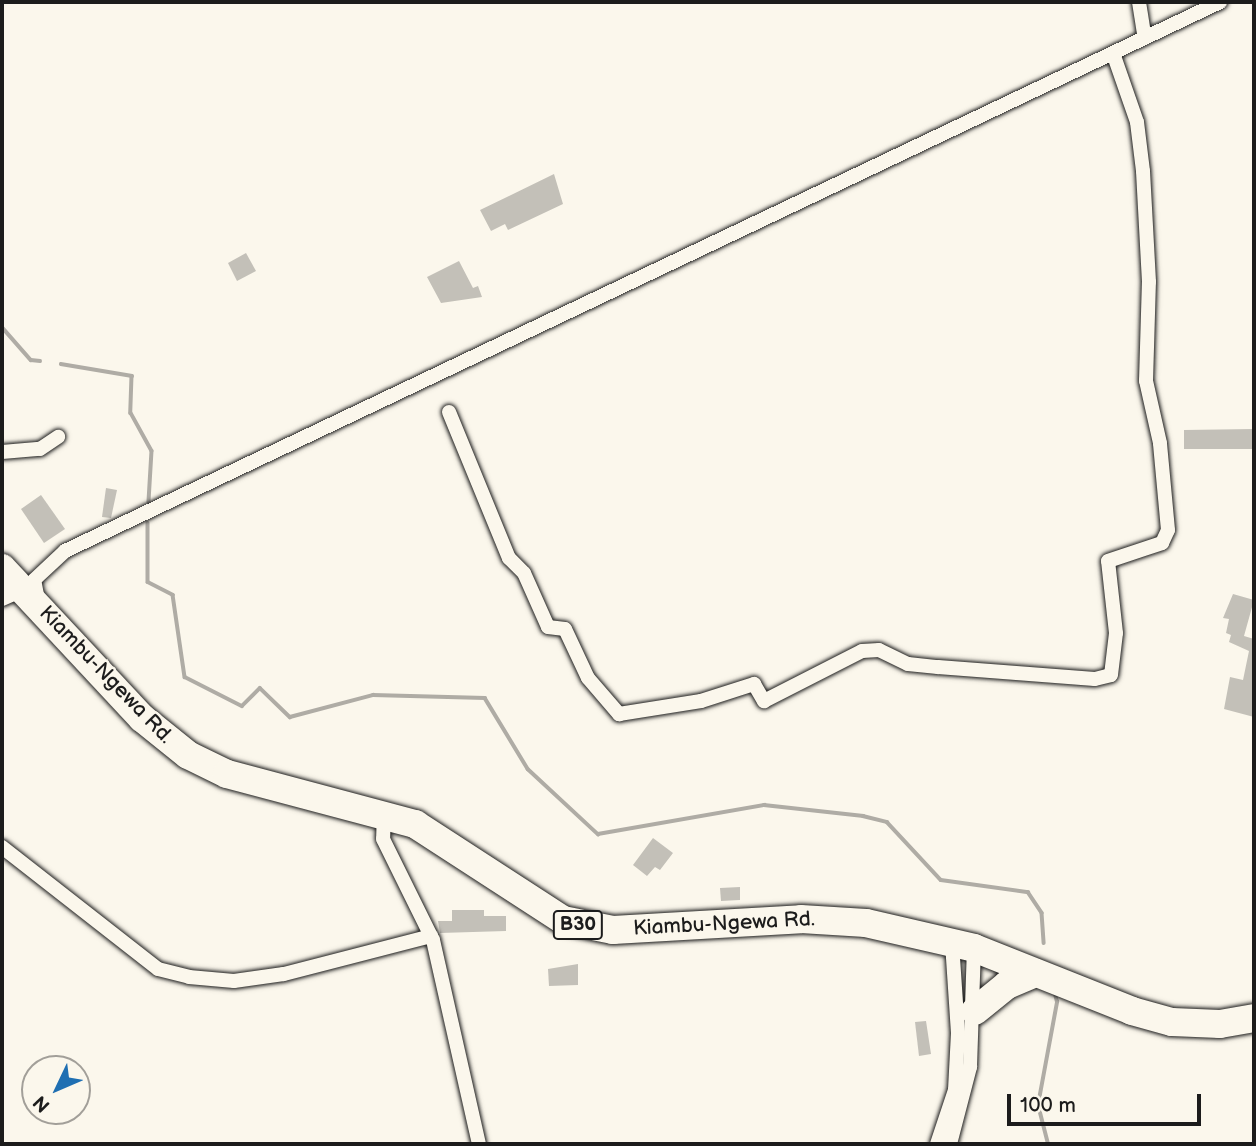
<!DOCTYPE html>
<html>
<head>
<meta charset="utf-8">
<style>
  body { margin:0 }
  #map { position:relative; width:1256px; height:1146px; overflow:hidden; background:#fbf7ec; font-family:"Balsamiq Sans",sans-serif }
  div>[style] { position:absolute }
  .stream>* { height:3.5px; margin:-1.75px; padding:0 1.75px; transform-origin:1.75px; border-radius:1.75px; background:#afaca5 }
  .building>* { inset:0; background:#c3c0b8 }
  .roads { filter:drop-shadow(0 0 2px #1c1c1c) drop-shadow(0 0 2px #1c1c1c) }
  .street>* { height:14px; margin:-7px; padding:0 7px; transform-origin:7px; border-radius:7px; background:#fbf7ec }
  .highway>* { height:28px; margin:-14px; padding:0 14px; transform-origin:14px; border-radius:14px; background:#fbf7ec }
  span { translate:-50% -50%; white-space:nowrap; text-align:center; line-height:1.15; -webkit-text-stroke:5px #fbf7ec; paint-order:stroke }
  .shield-label span { padding:2px 5px; background:#fbf7ec; border:2px solid; border-radius:5px; -webkit-text-stroke-width:0 }
  .shield-label { font-size:19px; color:#1c1c1c; font-weight:700 }
  .street-label { font-size:21px; color:#1c1c1c }
  .frame { position:absolute; inset:0; border:4px solid #1c1c1c; pointer-events:none }
  .north { position:absolute; left:21px; top:1055px; width:70px; height:70px; box-sizing:border-box; background:#fbf7ec; border:2px solid #a29f99; border-radius:50%; rotate:226deg; font-size:19px; font-weight:700; line-height:28px; text-align:center; color:#1c1c1c }
  .north::after { content:''; display:block; margin:auto; width:24px; height:32px; background:#1f6fb2; clip-path:polygon(50% 0,100% 100%,50% 72%,0 100%) }
  .scale { position:absolute; left:1007px; top:1094px; width:194px; height:32px; box-sizing:border-box; border:4px solid #1c1c1c; border-top:0; padding-left:9px; font-size:21px; line-height:24px; white-space:nowrap; color:#1c1c1c; -webkit-text-stroke:5px #fbf7ec; paint-order:stroke }
</style>
</head>
<body>
<div id="map">
  <div class="stream">
    <i style="left:2px;top:327px;width:44px;rotate:48.7deg"></i>
    <i style="left:31px;top:360px;width:9px;rotate:6deg"></i>
    <i style="left:61px;top:364px;width:72px;rotate:9.6deg"></i>
    <i style="left:132px;top:376px;width:37px;rotate:92deg"></i>
    <i style="left:131px;top:413px;width:43px;rotate:61.1deg"></i>
    <i style="left:152px;top:451px;width:51px;rotate:93.4deg"></i>
    <i style="left:148px;top:523px;width:59px;rotate:90deg"></i>
    <i style="left:148px;top:582px;width:28px;rotate:27deg"></i>
    <i style="left:173px;top:595px;width:83px;rotate:81.7deg"></i>
    <i style="left:185px;top:677px;width:64px;rotate:27deg"></i>
    <i style="left:242px;top:706px;width:25px;rotate:-45deg"></i>
    <i style="left:260px;top:688px;width:42px;rotate:44deg"></i>
    <i style="left:290px;top:717px;width:86px;rotate:-14.8deg"></i>
    <i style="left:373px;top:695px;width:112px;rotate:1.5deg"></i>
    <i style="left:485px;top:698px;width:83px;rotate:58.8deg"></i>
    <i style="left:528px;top:769px;width:96px;rotate:42.9deg"></i>
    <i style="left:598px;top:834px;width:169px;rotate:-9.9deg"></i>
    <i style="left:764px;top:805px;width:100px;rotate:6.3deg"></i>
    <i style="left:863px;top:816px;width:25px;rotate:14deg"></i>
    <i style="left:887px;top:822px;width:79px;rotate:47deg"></i>
    <i style="left:941px;top:880px;width:88px;rotate:7.9deg"></i>
    <i style="left:1028px;top:892px;width:25px;rotate:56deg"></i>
    <i style="left:1042px;top:913px;width:30px;rotate:86deg"></i>
    <i style="left:1048px;top:1144px;width:40px;rotate:-104.4deg"></i>
    <i style="left:1038px;top:1105px;width:105px;rotate:-79.5deg"></i>
    <i style="left:1057px;top:1002px;width:8px;rotate:-104deg"></i>
  </div>
  <div class="building">
    <i style="clip-path:polygon(554px 174px,563px 204px,508px 230px,505px 224px,491px 231px,480px 210px)"></i>
    <i style="clip-path:polygon(246px 253px,256px 271px,237px 281px,228px 263px)"></i>
    <i style="clip-path:polygon(459px 261px,473px 288px,478px 286px,482px 297px,441px 303px,427px 277px)"></i>
    <i style="clip-path:polygon(1254px 429px,1254px 449px,1184px 449px,1184px 430px)"></i>
    <i style="clip-path:polygon(106px 488px,117px 490px,111px 518px,102px 517px)"></i>
    <i style="clip-path:polygon(41px 495px,65px 529px,44px 543px,21px 509px)"></i>
    <i style="clip-path:polygon(1233px 594px,1254px 600px,1244px 636px,1254px 639px,1254px 717px,1224px 709px,1230px 677px,1243px 680px,1249px 651px,1229px 642px,1231px 635px,1226px 633px,1229px 619px,1223px 618px)"></i>
    <i style="clip-path:polygon(653px 838px,673px 853px,660px 870px,655px 867px,647px 876px,633px 865px)"></i>
    <i style="clip-path:polygon(740px 887px,740px 900px,721px 901px,720px 888px)"></i>
    <i style="clip-path:polygon(452px 910px,484px 910px,484px 916px,506px 916px,506px 931px,440px 933px,438px 921px,452px 921px)"></i>
    <i style="clip-path:polygon(578px 964px,578px 985px,549px 986px,548px 969px)"></i>
    <i style="clip-path:polygon(926px 1021px,931px 1054px,919px 1056px,915px 1022px)"></i>
  </div>
  <div class="roads">
    <div class="street">
      <i style="left:1139px;top:2px;width:36px;rotate:81deg"></i>
      <i style="left:449px;top:412px;width:158px;rotate:67.7deg"></i>
      <i style="left:509px;top:558px;width:21px;rotate:45deg"></i>
      <i style="left:524px;top:573px;width:59px;rotate:66deg"></i>
      <i style="left:548px;top:627px;width:17px;rotate:7deg"></i>
      <i style="left:565px;top:629px;width:54px;rotate:64.9deg"></i>
      <i style="left:588px;top:678px;width:48px;rotate:49.3deg"></i>
      <i style="left:619px;top:714px;width:83px;rotate:-9deg"></i>
      <i style="left:701px;top:701px;width:56px;rotate:-17.8deg"></i>
      <i style="left:754px;top:684px;width:20px;rotate:60deg"></i>
      <i style="left:764px;top:701px;width:110px;rotate:-27deg"></i>
      <i style="left:862px;top:651px;width:17px;rotate:-3deg"></i>
      <i style="left:879px;top:650px;width:32px;rotate:26deg"></i>
      <i style="left:908px;top:664px;width:30px;rotate:6deg"></i>
      <i style="left:938px;top:667px;width:157px;rotate:4.4deg"></i>
      <i style="left:1095px;top:679px;width:16px;rotate:-14deg"></i>
      <i style="left:1111px;top:675px;width:42px;rotate:-83.2deg"></i>
      <i style="left:1116px;top:633px;width:72px;rotate:-96.3deg"></i>
      <i style="left:1108px;top:561px;width:57px;rotate:-18.4deg"></i>
      <i style="left:1162px;top:543px;width:14px;rotate:-65deg"></i>
      <i style="left:1168px;top:530px;width:87px;rotate:-95.3deg"></i>
      <i style="left:1160px;top:443px;width:64px;rotate:-102.7deg"></i>
      <i style="left:1146px;top:381px;width:99px;rotate:-88.3deg"></i>
      <i style="left:1149px;top:282px;width:111px;rotate:-93.1deg"></i>
      <i style="left:1143px;top:171px;width:49px;rotate:-97deg"></i>
      <i style="left:1137px;top:122px;width:73px;rotate:-109.2deg"></i>
      <i style="left:2px;top:452px;width:38px;rotate:-5deg"></i>
      <i style="left:40px;top:449px;width:22px;rotate:-34deg"></i>
      <i style="left:2px;top:599px;width:24px;rotate:-24deg"></i>
      <i style="left:38px;top:600px;width:20px;rotate:-101deg"></i>
      <i style="left:34px;top:580px;width:42px;rotate:-43.1deg"></i>
      <i style="left:65px;top:551px;width:1279px;rotate:-25.42deg"></i>
      <i style="left:384px;top:813px;width:26px;rotate:92deg"></i>
      <i style="left:383px;top:839px;width:113px;rotate:63.7deg"></i>
      <i style="left:433px;top:940px;width:209px;rotate:77.3deg"></i>
      <i style="left:2px;top:847px;width:198px;rotate:38deg"></i>
      <i style="left:158px;top:969px;width:32px;rotate:14deg"></i>
      <i style="left:189px;top:977px;width:45px;rotate:5.1deg"></i>
      <i style="left:234px;top:981px;width:50px;rotate:-8deg"></i>
      <i style="left:284px;top:974px;width:152px;rotate:-14.5deg"></i>
      <i style="left:937px;top:1144px;width:57px;rotate:-71.6deg"></i>
      <i style="left:955px;top:1090px;width:57px;rotate:-87deg"></i>
      <i style="left:958px;top:1033px;width:90px;rotate:-93.8deg"></i>
      <i style="left:950px;top:1144px;width:80px;rotate:-75.4deg"></i>
      <i style="left:970px;top:1067px;width:119px;rotate:-88.1deg"></i>
    </div>
    <div class="highway">
      <i style="left:2px;top:568px;width:205px;rotate:47deg"></i>
      <i style="left:142px;top:718px;width:59px;rotate:38.8deg"></i>
      <i style="left:188px;top:755px;width:43px;rotate:26deg"></i>
      <i style="left:227px;top:774px;width:195px;rotate:14.9deg"></i>
      <i style="left:415px;top:824px;width:176px;rotate:33deg"></i>
      <i style="left:563px;top:920px;width:51px;rotate:11.3deg"></i>
      <i style="left:613px;top:930px;width:188px;rotate:-3.3deg"></i>
      <i style="left:801px;top:919px;width:65px;rotate:3.5deg"></i>
      <i style="left:866px;top:923px;width:111px;rotate:13deg"></i>
      <i style="left:974px;top:948px;width:170px;rotate:21.7deg"></i>
      <i style="left:1132px;top:1011px;width:41px;rotate:15.4deg"></i>
      <i style="left:1172px;top:1022px;width:48px;rotate:2.4deg"></i>
      <i style="left:1220px;top:1024px;width:35px;rotate:-10deg"></i>
      <i style="left:975px;top:1011px;width:41px;rotate:-39.1deg"></i>
      <i style="left:1007px;top:985px;width:30px;rotate:-23deg"></i>
    </div>
  </div>
  <div class="shield-label">
    <span style="left:578px;top:925px">B30</span>
  </div>
  <div class="street-label">
    <span style="left:106px;top:675px;rotate:46deg">Kiambu-Ngewa Rd.</span>
    <span style="left:724px;top:924px;rotate:-3deg">Kiambu-Ngewa Rd.</span>
  </div>
  <div class="frame"></div>
  <div class="north">N</div>
  <div class="scale">100 m</div>
</div>
</body>
</html>
